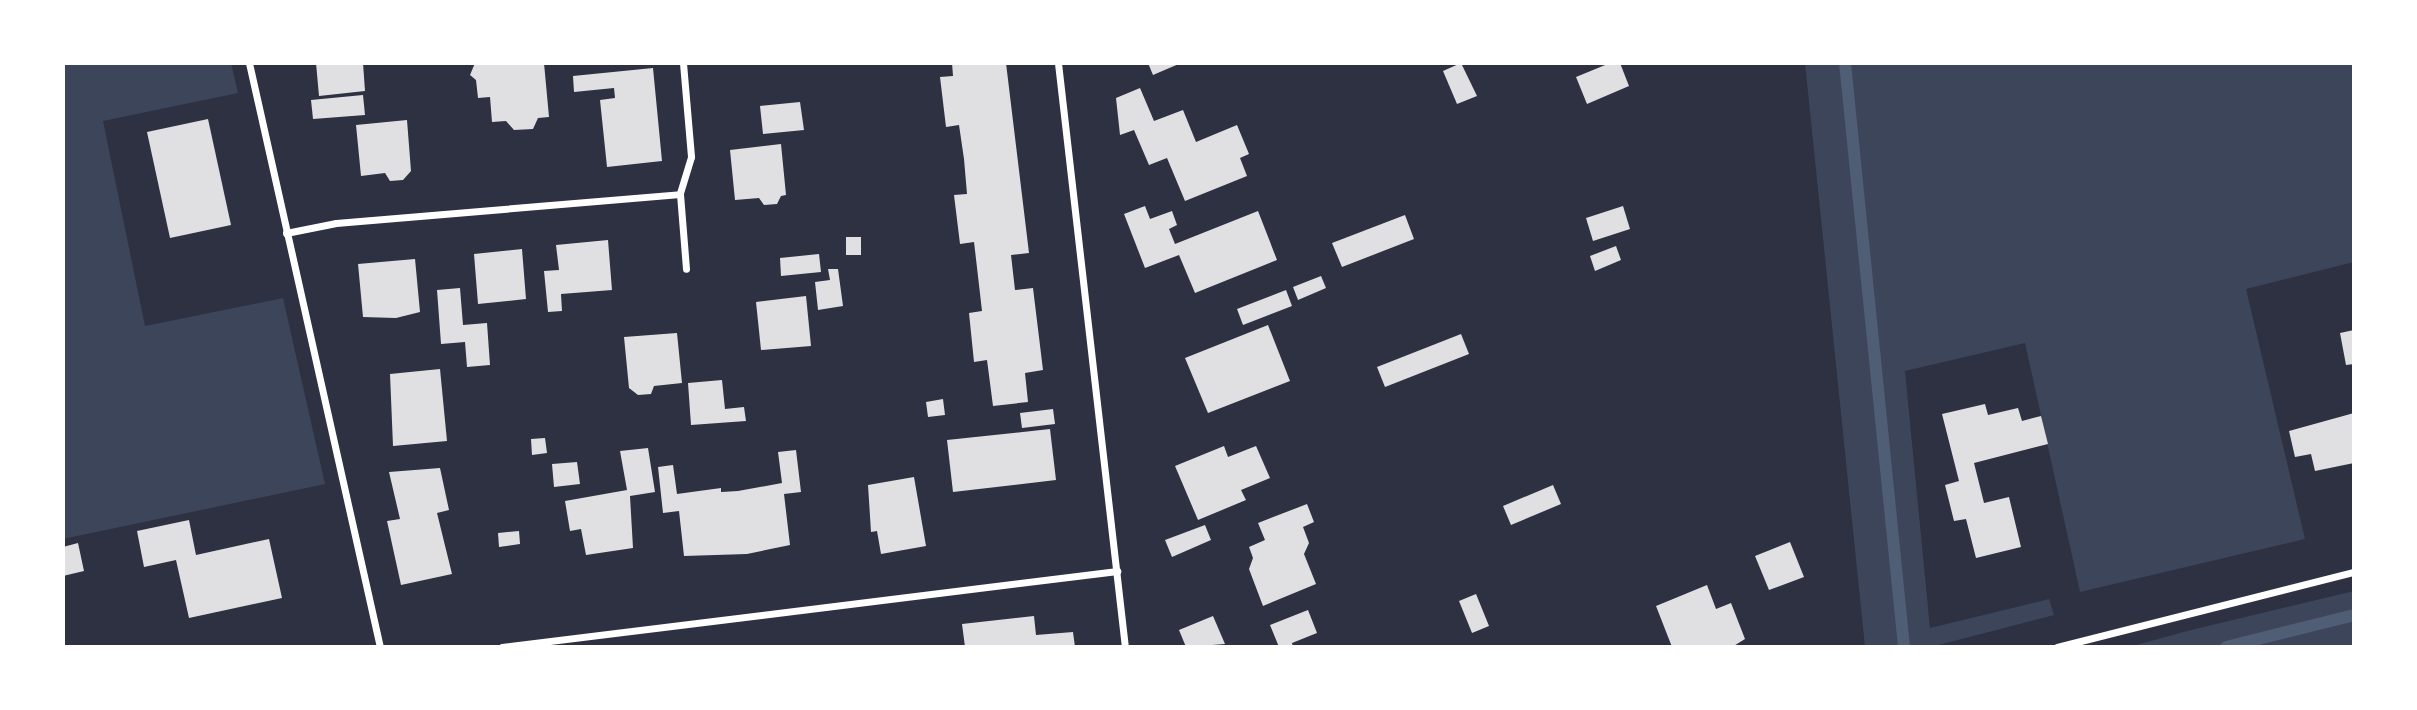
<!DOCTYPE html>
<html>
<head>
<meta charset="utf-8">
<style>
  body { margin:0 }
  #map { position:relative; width:2417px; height:710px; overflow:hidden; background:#2d3142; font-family:"Space Grotesk",sans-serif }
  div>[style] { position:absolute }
  .green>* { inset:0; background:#3c4559 }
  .stream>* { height:12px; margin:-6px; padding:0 6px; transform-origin:6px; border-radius:6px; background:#4f5d75 }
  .building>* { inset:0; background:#e0e0e3 }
  .minor>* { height:7px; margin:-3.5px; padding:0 3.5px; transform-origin:3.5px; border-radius:3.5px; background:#fff }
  span { translate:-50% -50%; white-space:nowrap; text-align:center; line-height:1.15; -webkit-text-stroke:6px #fff; paint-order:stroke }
  .frame { position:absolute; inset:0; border:65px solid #fff; pointer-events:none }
</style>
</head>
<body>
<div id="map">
  <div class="green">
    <i style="clip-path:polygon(63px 63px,231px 63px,238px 93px,103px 121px,145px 326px,283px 298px,325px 484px,63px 539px)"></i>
    <i style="clip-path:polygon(1805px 63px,2354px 63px,2354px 262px,2246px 289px,2305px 539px,2080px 592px,2025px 343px,1905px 371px,1930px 628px,2049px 599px,2054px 615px,1931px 647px,1865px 647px)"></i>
    <i style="clip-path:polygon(2354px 591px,2354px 647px,2129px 647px,2187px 631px)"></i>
  </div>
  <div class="stream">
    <i style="left:1845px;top:63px;width:587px;rotate:84.23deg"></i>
    <i style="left:2226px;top:647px;width:132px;rotate:-14deg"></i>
  </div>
  <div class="building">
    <i style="clip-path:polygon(316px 63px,363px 63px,365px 91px,319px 96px)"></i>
    <i style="clip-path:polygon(475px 63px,544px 63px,549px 117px,538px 118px,533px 129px,514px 130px,506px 121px,492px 122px,490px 97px,478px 98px,476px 80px,470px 75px)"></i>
    <i style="clip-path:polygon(952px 63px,1006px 63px,1029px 253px,1011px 255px,1015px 290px,1033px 288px,1043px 370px,1025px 373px,1028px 402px,993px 406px,987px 360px,974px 362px,969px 313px,982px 311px,976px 259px,974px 242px,960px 244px,954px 195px,967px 194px,964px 159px,959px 125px,946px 127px,940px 77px,953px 76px)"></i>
    <i style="clip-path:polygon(1148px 63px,1181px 63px,1153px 75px)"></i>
    <i style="clip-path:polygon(1461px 63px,1477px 96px,1457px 104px,1443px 71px)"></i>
    <i style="clip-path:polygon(1610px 63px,1620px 63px,1629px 86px,1587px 104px,1576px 77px)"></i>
    <i style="clip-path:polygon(653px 68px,662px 161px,607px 167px,600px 100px,615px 98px,614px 88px,574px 92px,573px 76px)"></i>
    <i style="clip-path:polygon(1140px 88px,1154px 121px,1183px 110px,1196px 142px,1237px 125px,1249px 154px,1240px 158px,1247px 176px,1185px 201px,1167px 158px,1149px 165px,1134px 130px,1120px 135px,1116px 98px)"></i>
    <i style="clip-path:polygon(363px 95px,365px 115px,313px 119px,311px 100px)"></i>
    <i style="clip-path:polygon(800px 102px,804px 130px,763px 134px,760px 106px)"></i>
    <i style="clip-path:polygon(208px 119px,231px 225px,170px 238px,147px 132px)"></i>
    <i style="clip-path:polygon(407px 120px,411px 171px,403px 180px,390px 181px,385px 173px,361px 176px,356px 125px)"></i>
    <i style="clip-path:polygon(781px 144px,786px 195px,781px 196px,777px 204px,764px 205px,759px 198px,735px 200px,730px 150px)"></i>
    <i style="clip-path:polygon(1145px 206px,1150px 219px,1172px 211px,1177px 225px,1169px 229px,1175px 244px,1258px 211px,1277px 260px,1195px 293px,1179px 255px,1145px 268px,1124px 214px)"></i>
    <i style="clip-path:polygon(1623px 206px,1630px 229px,1593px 241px,1586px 218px)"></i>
    <i style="clip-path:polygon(1405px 215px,1414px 239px,1342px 267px,1332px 243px)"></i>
    <i style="clip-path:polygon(846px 237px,861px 237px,861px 255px,846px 255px)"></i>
    <i style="clip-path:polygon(608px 240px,612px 290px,561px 294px,562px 311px,548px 312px,544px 271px,559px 270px,556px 245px)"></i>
    <i style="clip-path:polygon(1616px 246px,1621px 260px,1595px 271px,1590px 256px)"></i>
    <i style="clip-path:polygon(522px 249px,526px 299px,478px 304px,474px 254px)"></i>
    <i style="clip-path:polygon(819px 254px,821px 272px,781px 276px,780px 258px)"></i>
    <i style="clip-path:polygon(415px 259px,420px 312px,396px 318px,363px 317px,358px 264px)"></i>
    <i style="clip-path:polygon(828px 269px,838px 269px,843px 306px,818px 310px,815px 282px,830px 280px)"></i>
    <i style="clip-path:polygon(1321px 276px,1326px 288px,1298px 300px,1293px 287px)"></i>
    <i style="clip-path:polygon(460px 288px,463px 325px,487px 323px,490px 365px,467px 367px,465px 342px,441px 344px,437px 290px)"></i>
    <i style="clip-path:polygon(1286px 290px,1292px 306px,1243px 325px,1237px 309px)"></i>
    <i style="clip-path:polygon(806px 296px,811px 346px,761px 350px,756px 302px)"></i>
    <i style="clip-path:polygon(1268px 325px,1290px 381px,1208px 413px,1185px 358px)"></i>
    <i style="clip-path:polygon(2354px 330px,2354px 364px,2346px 365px,2340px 333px)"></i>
    <i style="clip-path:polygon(677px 333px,682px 383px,654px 386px,651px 394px,638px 395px,629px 388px,624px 337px)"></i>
    <i style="clip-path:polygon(1461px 334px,1469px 354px,1385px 387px,1377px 367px)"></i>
    <i style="clip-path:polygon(440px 369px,447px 441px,393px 446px,390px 374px)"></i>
    <i style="clip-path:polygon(722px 380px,725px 409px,744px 407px,746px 421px,691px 425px,688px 383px)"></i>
    <i style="clip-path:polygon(943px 399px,945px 415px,928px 417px,926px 402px)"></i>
    <i style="clip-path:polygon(1985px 404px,1988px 415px,2018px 408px,2022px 421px,2041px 416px,2048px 444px,1974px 463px,1984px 503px,2009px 497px,2021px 547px,1976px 558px,1966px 519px,1954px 521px,1945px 485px,1959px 481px,1942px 414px)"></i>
    <i style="clip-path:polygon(1053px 409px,1055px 424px,1022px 428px,1020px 413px)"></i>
    <i style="clip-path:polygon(2354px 413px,2354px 463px,2315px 471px,2311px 454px,2295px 457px,2289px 431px)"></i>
    <i style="clip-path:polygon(1050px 429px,1056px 480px,953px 492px,947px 440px)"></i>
    <i style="clip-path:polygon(545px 438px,547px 453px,532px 455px,531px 439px)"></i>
    <i style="clip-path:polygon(1224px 446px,1228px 457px,1256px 446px,1270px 478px,1241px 490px,1246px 500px,1198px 520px,1175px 466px)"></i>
    <i style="clip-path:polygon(648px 448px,655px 492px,630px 496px,633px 548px,586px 555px,581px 529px,570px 531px,565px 501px,627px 490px,620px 451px)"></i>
    <i style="clip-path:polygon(796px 450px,801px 492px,784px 494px,790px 545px,747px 554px,684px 556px,679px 511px,663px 513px,658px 467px,673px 465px,677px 494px,721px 488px,721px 492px,738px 491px,782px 483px,778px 452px)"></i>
    <i style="clip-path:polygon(577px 462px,580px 484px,554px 487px,552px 464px)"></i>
    <i style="clip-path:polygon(440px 468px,449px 510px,437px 513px,452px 574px,401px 585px,387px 521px,400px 519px,389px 472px)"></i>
    <i style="clip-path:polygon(914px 477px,926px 546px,881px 554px,877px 531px,871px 532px,868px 485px)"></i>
    <i style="clip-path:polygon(1553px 485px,1561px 504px,1511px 525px,1503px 506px)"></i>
    <i style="clip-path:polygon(1307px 504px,1314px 522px,1303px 527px,1309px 543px,1304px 554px,1316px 584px,1263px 606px,1249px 569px,1253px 558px,1249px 547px,1265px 540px,1258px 523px)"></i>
    <i style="clip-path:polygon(189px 520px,196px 555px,269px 539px,282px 598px,189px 618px,176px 560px,144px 567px,137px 531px)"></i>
    <i style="clip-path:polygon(1205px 525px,1211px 540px,1172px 557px,1165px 540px)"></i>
    <i style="clip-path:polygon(519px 531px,520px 544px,499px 547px,498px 533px)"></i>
    <i style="clip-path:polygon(1790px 542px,1804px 577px,1769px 590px,1755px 556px)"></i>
    <i style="clip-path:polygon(78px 543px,84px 571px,63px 576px,63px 547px)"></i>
    <i style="clip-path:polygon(1707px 585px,1716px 609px,1731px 603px,1745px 639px,1732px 647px,1672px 647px,1656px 606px)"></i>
    <i style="clip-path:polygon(1476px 594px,1489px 626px,1472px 633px,1459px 601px)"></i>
    <i style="clip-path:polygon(1308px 610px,1317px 633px,1292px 643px,1293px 647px,1279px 647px,1270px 625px)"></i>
    <i style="clip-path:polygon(1034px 616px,1036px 635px,1073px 632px,1075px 647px,965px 647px,962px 624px)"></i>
    <i style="clip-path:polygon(1213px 616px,1225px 644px,1186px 647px,1179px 630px)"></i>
  </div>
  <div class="minor">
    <i style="left:249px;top:63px;width:599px;rotate:77.36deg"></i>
    <i style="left:683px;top:63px;width:94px;rotate:85.1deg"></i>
    <i style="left:691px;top:157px;width:39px;rotate:107deg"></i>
    <i style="left:680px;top:194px;width:75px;rotate:85.4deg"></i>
    <i style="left:1058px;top:63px;width:588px;rotate:83.46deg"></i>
    <i style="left:286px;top:233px;width:51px;rotate:-11.3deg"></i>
    <i style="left:336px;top:223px;width:345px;rotate:-4.8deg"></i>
    <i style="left:502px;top:647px;width:620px;rotate:-7.04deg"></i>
    <i style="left:2057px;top:647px;width:306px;rotate:-14.2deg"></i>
  </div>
  <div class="frame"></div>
</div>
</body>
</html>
